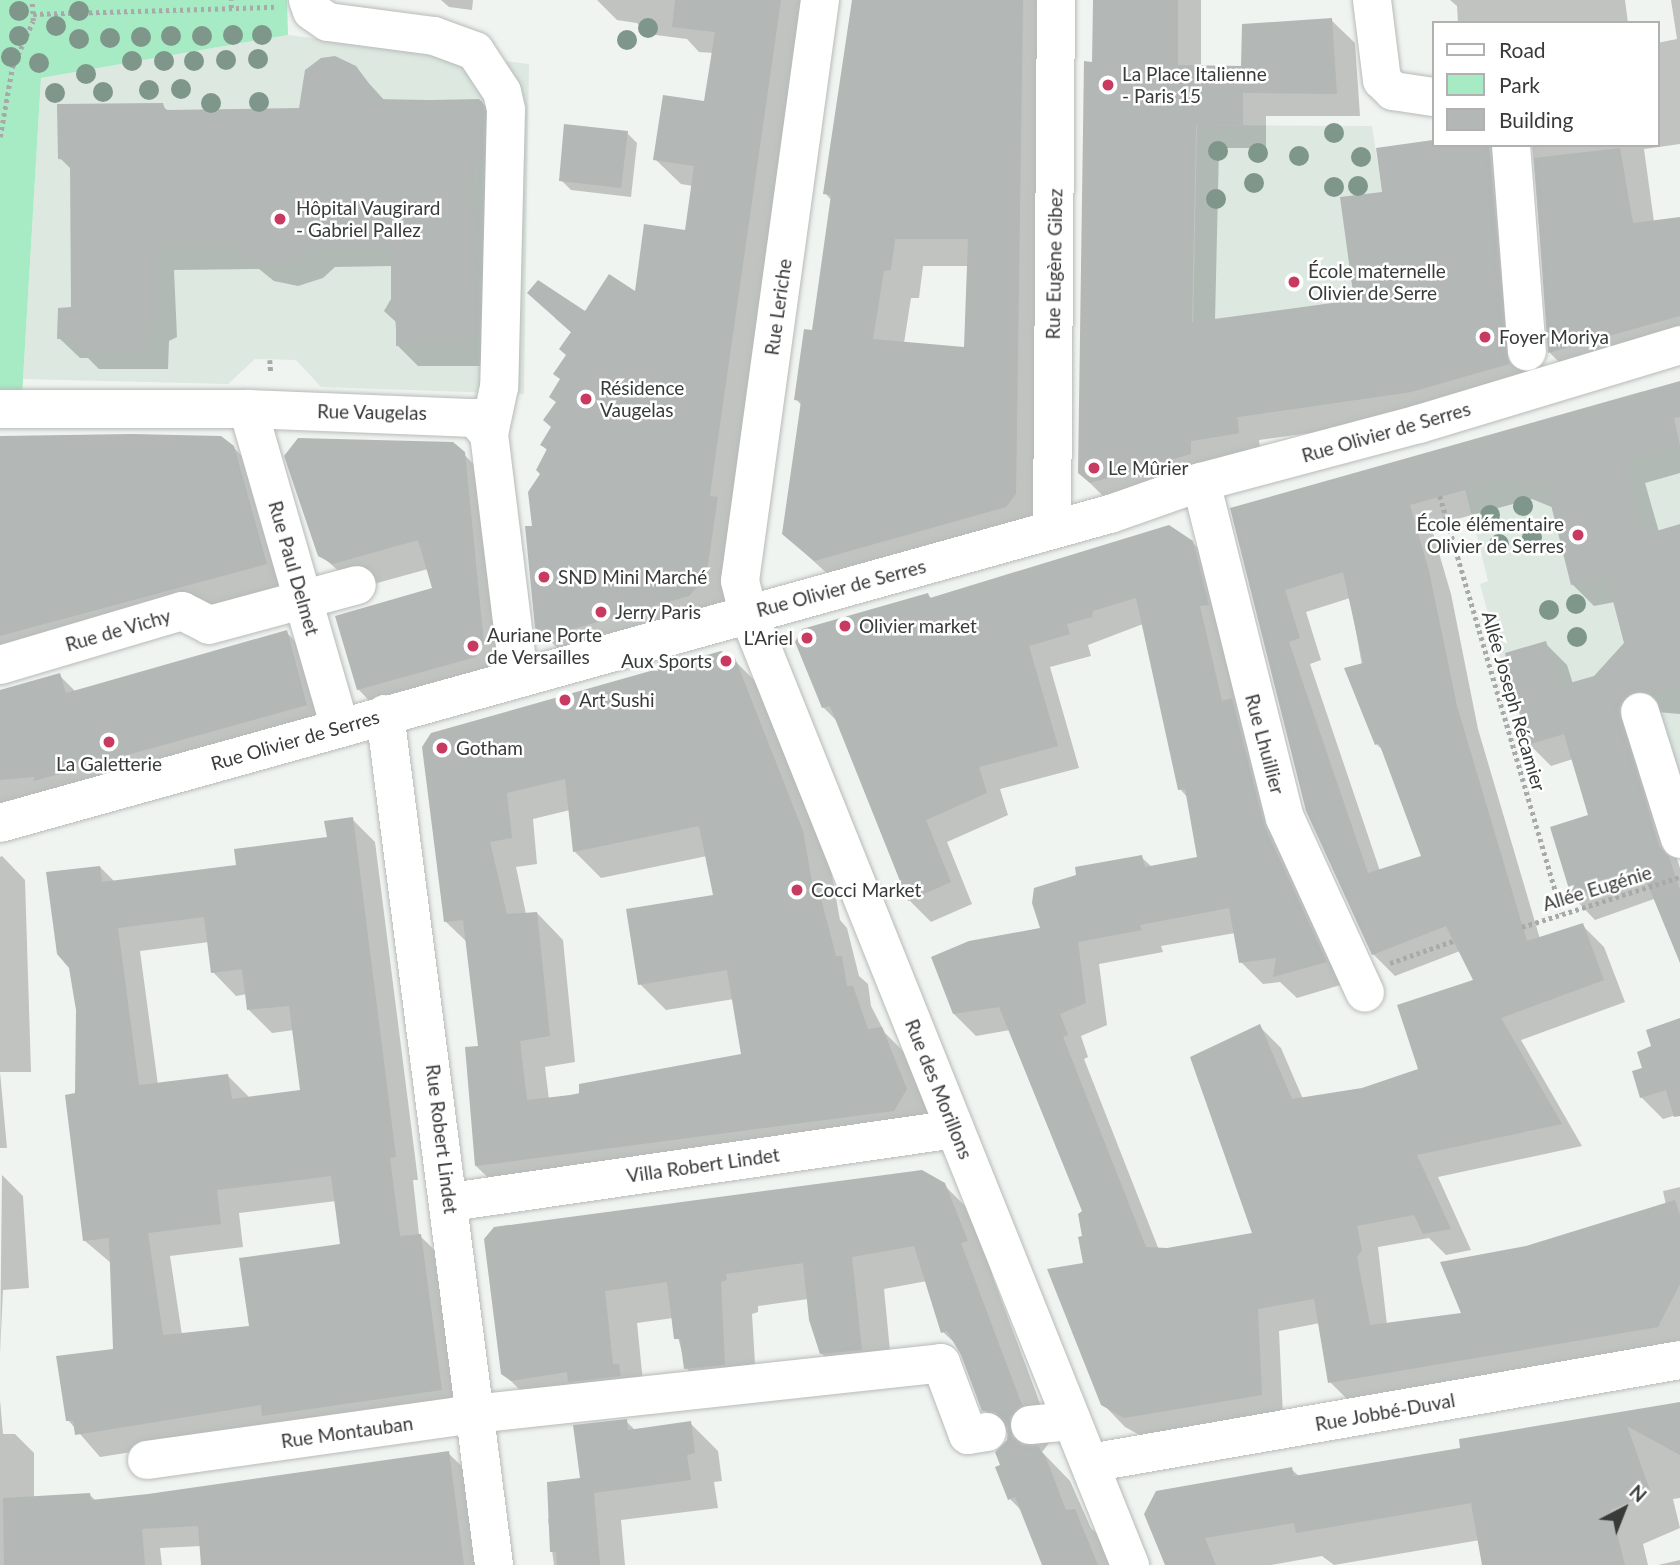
<!DOCTYPE html>
<html>
<head>
<meta charset="utf-8">
<style>
  body { margin:0 }
  #map { position:relative; width:1680px; height:1565px; overflow:hidden; background:#f0f4f1; font-family:Lato,sans-serif }
  div>[style] { position:absolute }
  .built>* { inset:0; background:#dde8e1 }
  .green>* { inset:0; background:#a7ebc5 }
  .shadow>* { inset:0; background:#0003 }
  .building>* { inset:0; background:#b3b7b5 }
  .path>* { height:4.5px; margin-top:-2.25px; transform-origin:0; background:repeating-linear-gradient(90deg,#a7aaa8 0 3.5px,transparent 0 7px) }
  .roads { filter:drop-shadow(0 0 2px #b7bbb8) drop-shadow(0 0 2px #b7bbb8) }
  .minor>* { height:38px; margin:-19px; padding:0 19px; transform-origin:19px; border-radius:19px; background:#fff }
  .trees>* { width:20px; height:20px; margin:-10px; border-radius:50%; background:#7e978a }
  .dots>* { width:19px; height:19px; translate:-50% -50%; box-sizing:border-box; border:4px solid #fff; border-radius:50% }
  span { translate:-50% -50%; white-space:nowrap; text-align:center; line-height:1.15; -webkit-text-stroke:5px #fff; paint-order:stroke }
  .poi-label { font-size:19px; color:#393b3a }
  .left { translate:0 -50%; text-align:left }
  .right { translate:-100% -50%; text-align:right }
  .street-label { font-size:19px; color:#393b3a }
  .legend { position:absolute; left:1432px; top:21px; width:228px; height:126px; box-sizing:border-box; background:#fff; border:2px solid #b0b1b0; margin:0; padding:9px 12px; list-style:none; font-size:21px; color:#393b3a }
  .legend li { display:flex; align-items:center; gap:14px; height:35px }
  .legend b { width:35px; border:2px solid #b0b1b0 }
  .north { position:absolute; left:1589px; top:1474px; width:70px; height:70px; -webkit-text-stroke:5px #fff; paint-order:stroke; rotate:42deg; font-size:19px; font-weight:700; line-height:28px; text-align:center; color:#393b3a }
  .north::after { content:''; display:block; margin:auto; width:24px; height:32px; background:#393b3a; clip-path:polygon(50% 0,100% 100%,50% 72%,0 100%) }
</style>
</head>
<body>
<div id="map">
  <div class="built">
    <i style="clip-path:polygon(288px 35px,529px 64px,524px 394px,321px 387px,296px 360px,255px 359px,228px 384px,23px 379px,41px 78px)"></i>
    <i style="clip-path:polygon(1197px 125px,1372px 126px,1412px 392px,1237px 417px,1239px 433px,1191px 441px)"></i>
    <i style="clip-path:polygon(1643px 391px,1658px 452px,1680px 446px,1680px 797px,1649px 695px,1623px 703px,1519px 698px,1516px 688px,1509px 689px,1480px 584px,1488px 581px,1454px 445px)"></i>
  </div>
  <div class="green">
    <i style="clip-path:polygon(0 0,287px 0,288px 35px,41px 78px,22px 396px,0 396px)"></i>
  </div>
  <div class="shadow">
    <i style="clip-path:polygon(441px 0,473px 0,472px 10px,449px 7px)"></i>
    <i style="clip-path:polygon(597px 0,817px 0,731px 603px,562px 653px,537px 627px,534px 528px,548px 451px,542px 445px,553px 427px,572px 333px,555px 318px,585px 314px,636px 294px,687px 232px,693px 186px,681px 184px,655px 159px,706px 103px,714px 53px,699px 52px,687px 39px,648px 34px,637px 23px,617px 20px)"></i>
    <i style="clip-path:polygon(evenodd,853px 0,1051px 0,1044px 523px,843px 588px,784px 534px,802px 406px,796px 399px,814px 332px,832px 201px,825px 193px,853px 0,923px 266px,969px 266px,966px 349px,904px 343px,911px 298px,919px 298px,923px 266px)"></i>
    <i style="clip-path:polygon(1095px 0,1201px 0,1201px 67px,1243px 68px,1331px 20px,1355px 43px,1360px 116px,1266px 116px,1266px 148px,1219px 148px,1215px 321px,1356px 302px,1384px 194px,1378px 149px,1433px 142px,1503px 145px,1512px 171px,1532px 387px,1427px 417px,1259px 440px,1261px 456px,1103px 496px,1080px 473px)"></i>
    <i style="clip-path:polygon(1450px 0,1625px 0,1628px 23px,1458px 23px,1457px 6px)"></i>
    <i style="clip-path:polygon(1671px 0,1680px 0,1680px 144px,1644px 149px,1654px 222px,1680px 219px,1680px 348px,1575px 378px,1550px 353px,1532px 145px,1657px 145px,1657px 43px,1677px 39px)"></i>
    <i style="clip-path:polygon(355px 68px,385px 101px,479px 99px,499px 120px,490px 366px,418px 366px,397px 345px,392px 266px,335px 267px,323px 278px,298px 286px,274px 281px,259px 269px,174px 270px,177px 337px,169px 341px,168px 369px,99px 369px,88px 358px,80px 358px,59px 338px,73px 309px,72px 170px,60px 158px,162px 105px,169px 112px,300px 110px)"></i>
    <i style="clip-path:polygon(627px 133px,637px 143px,631px 197px,571px 190px,561px 180px)"></i>
    <i style="clip-path:polygon(evenodd,1680px 383px,1680px 473px,1645px 483px,1659px 532px,1680px 526px,1680px 714px,1657px 712px,1640px 742px,1680px 868px,1680px 938px,1654px 899px,1595px 920px,1574px 898px,1590px 816px,1573px 759px,1551px 766px,1529px 744px,1545px 643px,1567px 665px,1573px 684px,1595px 678px,1626px 643px,1615px 602px,1594px 606px,1572px 584px,1554px 508px,1532px 499px,1431px 526px,1451px 594px,1478px 729px,1540px 939px,1582px 925px,1604px 947px,1625px 1002px,1521px 1040px,1582px 1146px,1438px 1177px,1471px 1250px,1446px 1255px,1429px 1238px,1378px 1247px,1387px 1325px,1464px 1315px,1527px 1248px,1666px 1205px,1663px 1191px,1680px 1187px,1680px 1348px,1352px 1404px,1330px 1382px,1320px 1323px,1279px 1331px,1283px 1416px,1147px 1439px,1125px 1427px,1103px 1404px,1085px 1265px,1085px 1212px,1010px 1030px,976px 1036px,954px 1014px,1042px 929px,1141px 857px,1152px 867px,1199px 858px,1188px 798px,1180px 789px,1143px 624px,1088px 645px,1091px 656px,1050px 667px,1079px 768px,1000px 789px,1008px 815px,947px 842px,972px 904px,931px 922px,909px 900px,838px 722px,823px 707px,928px 595px,932px 599px,1192px 542px,1215px 565px,1347px 983px,1297px 998px,1280px 982px,1263px 984px,1241px 962px,1235px 933px,1161px 946px,1163px 952px,1099px 964px,1107px 1025px,1081px 1036px,1088px 1057px,1084px 1059px,1159px 1250px,1254px 1235px,1259px 1026px,1281px 1048px,1303px 1099px,1363px 1090px,1421px 1070px,1475px 981px,1460px 951px,1395px 976px,1373px 954px,1232px 509px,1680px 383px,1350px 598px,1376px 744px,1384px 751px,1423px 857px,1380px 871px,1310px 664px,1321px 660px,1306px 612px,1350px 598px)"></i>
    <i style="clip-path:polygon(0 438px,233px 447px,261px 475px,294px 592px,0 654px)"></i>
    <i style="clip-path:polygon(453px 443px,489px 480px,509px 670px,383px 715px,358px 689px,434px 589px,428px 569px,359px 588px,320px 555px)"></i>
    <i style="clip-path:polygon(286px 632px,315px 661px,335px 734px,0 813px,0 692px,59px 675px,76px 692px)"></i>
    <i style="clip-path:polygon(evenodd,734px 660px,761px 687px,829px 859px,840px 920px,847px 928px,859px 976px,868px 984px,871px 1006px,885px 1033px,908px 1056px,932px 1116px,503px 1192px,476px 1166px,480px 1047px,468px 943px,446px 922px,424px 747px,734px 660px,570px 810px,575px 852px,601px 878px,707px 856px,715px 896px,640px 984px,666px 1010px,734px 999px,743px 1055px,549px 1100px,545px 1067px,575px 1062px,563px 940px,537px 913px,526px 914px,516px 867px,537px 864px,533px 819px,570px 810px)"></i>
    <i style="clip-path:polygon(evenodd,352px 819px,375px 842px,418px 1180px,413px 1180px,419px 1235px,444px 1259px,464px 1413px,278px 1429px,100px 1457px,68px 1420px,115px 1351px,111px 1263px,85px 1241px,77px 1095px,100px 867px,115px 882px,238px 867px,329px 838px,352px 819px,209px 942px,213px 972px,236px 996px,247px 994px,249px 1010px,272px 1033px,294px 1030px,302px 1091px,250px 1098px,228px 1076px,158px 1085px,140px 951px,209px 942px,352px 819px,336px 1201px,342px 1246px,252px 1327px,182px 1335px,170px 1256px,243px 1247px,239px 1213px,336px 1201px)"></i>
    <i style="clip-path:polygon(2px 856px,25px 880px,31px 1072px,0 1072px,7px 1148px,0 1148px,0 857px)"></i>
    <i style="clip-path:polygon(1680px 1020px,1680px 1114px,1663px 1119px,1641px 1097px,1644px 1069px,1654px 1047px)"></i>
    <i style="clip-path:polygon(2px 1175px,23px 1196px,29px 1288px,3px 1290px,0 1354px)"></i>
    <i style="clip-path:polygon(944px 1185px,977px 1218px,999px 1273px,992px 1275px,1053px 1438px,1042px 1452px,1070px 1481px,1091px 1528px,1107px 1543px,1116px 1565px,1044px 1565px,1023px 1512px,1010px 1499px,1002px 1465px,1009px 1435px,984px 1410px,959px 1347px,943px 1332px,927px 1281px,884px 1289px,893px 1382px,854px 1386px,821px 1353px,808px 1299px,758px 1306px,758px 1312px,752px 1314px,757px 1397px,718px 1401px,686px 1368px,673px 1318px,637px 1323px,644px 1392px,536px 1406px,503px 1373px,486px 1240px)"></i>
    <i style="clip-path:polygon(0 1400px,3px 1434px,15px 1434px,34px 1453px,34px 1498px,90px 1495px,97px 1502px,448px 1453px,468px 1472px,479px 1565px,203px 1565px,202px 1546px,160px 1548px,162px 1565px,0 1565px)"></i>
    <i style="clip-path:polygon(1680px 1403px,1680px 1498px,1673px 1499px,1680px 1528px,1643px 1544px,1648px 1565px,1484px 1565px,1480px 1540px,1334px 1565px,1322px 1556px,1271px 1565px,1166px 1565px,1291px 1469px,1299px 1476px,1463px 1449px)"></i>
    <i style="clip-path:polygon(626px 1421px,635px 1430px,690px 1423px,718px 1451px,722px 1481px,714px 1482px,718px 1508px,621px 1520px,625px 1565px,554px 1565px,548px 1519px)"></i>
    <i style="clip-path:polygon(1680px 1560px,1680px 1565px,1658px 1565px)"></i>
  </div>
  <div class="building">
    <i style="clip-path:polygon(675px 0,781px 0,714px 466px,710px 496px,718px 497px,706px 577px,689px 596px,548px 636px,535px 628px,525px 526px,532px 526px,528px 492px,540px 474px,536px 470px,547px 449px,540px 445px,551px 427px,543px 420px,556px 402px,549px 397px,560px 379px,553px 374px,566px 355px,559px 349px,571px 332px,527px 293px,538px 280px,585px 311px,609px 274px,635px 291px,644px 224px,685px 230px,694px 166px,653px 160px,663px 95px,704px 101px,715px 32px,672px 27px)"></i>
    <i style="clip-path:polygon(evenodd,852px 0,1023px 0,1016px 494px,1006px 507px,814px 561px,782px 534px,801px 401px,794px 400px,804px 329px,812px 330px,831px 195px,823px 194px,852px 0,895px 239px,968px 239px,964px 347px,873px 339px,884px 271px,891px 270px,895px 239px)"></i>
    <i style="clip-path:polygon(1093px 0,1178px 0,1178px 65px,1241px 66px,1242px 24px,1332px 18px,1337px 94px,1243px 93px,1243px 125px,1196px 125px,1192px 322px,1354px 300px,1340px 197px,1382px 192px,1376px 148px,1433px 140px,1433px 145px,1489px 145px,1509px 364px,1415px 391px,1237px 417px,1239px 433px,1191px 441px,1191px 454px,1090px 483px,1078px 473px,1084px 61px,1092px 62px)"></i>
    <i style="clip-path:polygon(335px 56px,356px 66px,373px 89px,374px 99px,482px 101px,483px 164px,473px 164px,478px 333px,470px 333px,470px 346px,396px 346px,396px 322px,384px 311px,391px 299px,391px 247px,314px 247px,302px 258px,276px 266px,252px 261px,237px 249px,154px 250px,157px 317px,149px 321px,148px 349px,76px 349px,75px 338px,57px 339px,58px 308px,71px 307px,70px 160px,58px 159px,57px 104px,163px 103px,165px 110px,299px 108px,305px 70px,321px 58px)"></i>
    <i style="clip-path:polygon(564px 124px,628px 131px,621px 188px,559px 181px)"></i>
    <i style="clip-path:polygon(1620px 148px,1633px 223px,1680px 217px,1680px 316px,1548px 353px,1534px 158px)"></i>
    <i style="clip-path:polygon(evenodd,1680px 381px,1680px 417px,1674px 418px,1680px 446px,1624px 461px,1643px 527px,1651px 524px,1653px 532px,1680px 524px,1680px 686px,1652px 694px,1633px 691px,1619px 708px,1659px 846px,1669px 857px,1680px 890px,1680px 963px,1643px 873px,1572px 899px,1550px 827px,1588px 815px,1564px 734px,1527px 745px,1505px 653px,1546px 641px,1559px 686px,1594px 676px,1624px 643px,1607px 578px,1571px 585px,1546px 485px,1533px 488px,1509px 478px,1410px 505px,1429px 571px,1457px 706px,1527px 941px,1583px 923px,1604px 980px,1501px 1018px,1562px 1124px,1417px 1155px,1451px 1229px,1423px 1234px,1414px 1215px,1357px 1226px,1362px 1250px,1357px 1257px,1370px 1325px,1461px 1313px,1440px 1262px,1526px 1246px,1675px 1200px,1680px 1215px,1680px 1284px,1658px 1327px,1328px 1383px,1314px 1299px,1258px 1309px,1262px 1395px,1124px 1418px,1101px 1405px,1047px 1269px,1083px 1263px,1078px 1237px,1082px 1236px,1078px 1214px,1082px 1211px,999px 1007px,953px 1014px,931px 957px,969px 941px,1040px 928px,1032px 903px,1034px 888px,1076px 875px,1075px 867px,1142px 855px,1145px 867px,1197px 857px,1185px 789px,1178px 790px,1136px 598px,1093px 611px,1092px 617px,1067px 624px,1070px 634px,1029px 646px,1058px 746px,979px 767px,987px 793px,926px 820px,951px 882px,908px 901px,830px 706px,822px 708px,795px 642px,802px 629px,928px 593px,930px 598px,1169px 525px,1193px 541px,1209px 605px,1200px 606px,1222px 701px,1232px 698px,1265px 827px,1327px 962px,1273px 977px,1276px 958px,1239px 963px,1229px 908px,1140px 925px,1142px 930px,1078px 942px,1086px 1003px,1060px 1014px,1068px 1035px,1063px 1037px,1146px 1247px,1167px 1248px,1252px 1233px,1190px 1057px,1260px 1024px,1292px 1099px,1362px 1088px,1418px 1069px,1397px 1005px,1473px 980px,1446px 926px,1372px 955px,1306px 811px,1230px 508px,1680px 381px,1343px 572px,1363px 663px,1344px 668px,1375px 745px,1379px 743px,1421px 856px,1368px 873px,1289px 642px,1300px 638px,1285px 590px,1343px 572px)"></i>
    <i style="clip-path:polygon(132px 434px,221px 436px,234px 446px,267px 564px,0 636px,0 436px)"></i>
    <i style="clip-path:polygon(298px 438px,453px 442px,465px 452px,484px 644px,476px 657px,357px 690px,335px 616px,432px 588px,418px 540px,333px 564px,318px 556px,284px 456px)"></i>
    <i style="clip-path:polygon(287px 630px,307px 705px,34px 781px,34px 777px,0 780px,0 690px,60px 673px,66px 693px)"></i>
    <i style="clip-path:polygon(evenodd,721px 651px,735px 658px,803px 831px,815px 899px,821px 899px,836px 956px,842px 956px,847px 986px,853px 986px,868px 1029px,882px 1027px,907px 1089px,894px 1111px,475px 1166px,465px 1047px,478px 1046px,463px 920px,444px 922px,422px 747px,431px 733px,721px 651px,565px 779px,573px 852px,699px 826px,713px 895px,626px 909px,638px 985px,727px 970px,741px 1054px,579px 1084px,579px 1094px,527px 1100px,520px 1041px,550px 1036px,537px 912px,507px 914px,490px 842px,512px 838px,507px 793px,565px 779px)"></i>
    <i style="clip-path:polygon(evenodd,353px 817px,396px 1157px,390px 1158px,400px 1236px,421px 1234px,442px 1390px,262px 1416px,261px 1405px,75px 1435px,73px 1421px,66px 1421px,56px 1356px,113px 1349px,109px 1238px,83px 1241px,65px 1095px,75px 1093px,76px 1010px,69px 968px,57px 954px,46px 872px,100px 866px,102px 882px,236px 865px,234px 849px,327px 837px,324px 821px,353px 817px,204px 917px,211px 973px,242px 969px,247px 1010px,289px 1006px,300px 1090px,232px 1099px,228px 1074px,139px 1085px,118px 928px,204px 917px,353px 817px,331px 1176px,340px 1244px,239px 1258px,249px 1326px,163px 1335px,148px 1233px,221px 1224px,217px 1190px,331px 1176px)"></i>
    <i style="clip-path:polygon(1680px 1018px,1680px 1116px,1674px 1117px,1666px 1090px,1640px 1098px,1632px 1071px,1642px 1068px,1637px 1052px,1651px 1046px,1646px 1030px)"></i>
    <i style="clip-path:polygon(922px 1170px,945px 1183px,968px 1241px,961px 1243px,1022px 1405px,1010px 1417px,1012px 1437px,1022px 1445px,1038px 1446px,1046px 1458px,1066px 1510px,1075px 1509px,1098px 1565px,1042px 1565px,1015px 1497px,1008px 1500px,995px 1467px,1000px 1465px,995px 1452px,1007px 1440px,1008px 1428px,995px 1412px,982px 1411px,961px 1355px,947px 1331px,941px 1333px,914px 1246px,852px 1257px,862px 1350px,820px 1354px,809px 1320px,803px 1263px,726px 1274px,727px 1280px,721px 1282px,725px 1365px,684px 1369px,680px 1339px,674px 1339px,667px 1282px,605px 1291px,613px 1364px,619px 1364px,621px 1376px,568px 1382px,567px 1372px,511px 1381px,501px 1374px,484px 1239px,494px 1227px)"></i>
    <i style="clip-path:polygon(1680px 1402px,1680px 1455px,1627px 1426px,1651px 1493px,1611px 1510px,1625px 1565px,1482px 1565px,1471px 1503px,1296px 1533px,1294px 1523px,1205px 1538px,1216px 1565px,1165px 1565px,1144px 1514px,1156px 1491px,1292px 1467px,1294px 1476px,1460px 1448px,1459px 1439px)"></i>
    <i style="clip-path:polygon(627px 1419px,628px 1430px,691px 1421px,695px 1453px,687px 1455px,691px 1480px,594px 1493px,600px 1565px,557px 1565px,556px 1552px,550px 1552px,547px 1482px,580px 1478px,573px 1425px)"></i>
    <i style="clip-path:polygon(449px 1451px,464px 1565px,201px 1565px,198px 1526px,142px 1529px,145px 1565px,4px 1565px,3px 1498px,90px 1493px,91px 1500px,148px 1494px)"></i>
  </div>
  <div class="path">
    <i style="left:231px;top:8px;width:8px;rotate:-90deg"></i>
    <i style="left:33px;top:14px;width:241px;rotate:-1.7deg"></i>
    <i style="left:0;top:137px;width:70px;rotate:-80.1deg"></i>
    <i style="left:12px;top:68px;width:51px;rotate:-65.9deg"></i>
    <i style="left:33px;top:21px;width:21px;rotate:-93deg"></i>
    <i style="left:270px;top:360px;width:13px;rotate:86deg"></i>
    <i style="left:1440px;top:496px;width:435px;rotate:73.7deg"></i>
    <i style="left:1522px;top:927px;width:166px;rotate:-17.6deg"></i>
    <i style="left:1390px;top:963px;width:67px;rotate:-19.2deg"></i>
  </div>
  <div class="roads">
    <div class="minor">
      <i style="left:308px;top:0;width:12px;rotate:70deg"></i>
      <i style="left:312px;top:11px;width:19px;rotate:35deg"></i>
      <i style="left:328px;top:22px;width:107px;rotate:7.5deg"></i>
      <i style="left:434px;top:36px;width:44px;rotate:20.1deg"></i>
      <i style="left:475px;top:51px;width:49px;rotate:56.6deg"></i>
      <i style="left:502px;top:92px;width:18px;rotate:77deg"></i>
      <i style="left:506px;top:110px;width:277px;rotate:91.4deg"></i>
      <i style="left:499px;top:387px;width:48px;rotate:102deg"></i>
      <i style="left:820px;top:0;width:586px;rotate:97.84deg"></i>
      <i style="left:740px;top:581px;width:33px;rotate:76deg"></i>
      <i style="left:748px;top:613px;width:1026px;rotate:68.14deg"></i>
      <i style="left:1372px;top:0;width:81px;rotate:82.9deg"></i>
      <i style="left:1382px;top:80px;width:16px;rotate:45deg"></i>
      <i style="left:1393px;top:91px;width:40px;rotate:8.5deg"></i>
      <i style="left:1511px;top:145px;width:207px;rotate:85.6deg"></i>
      <i style="left:0;top:409px;width:248px"></i>
      <i style="left:248px;top:409px;width:227px;rotate:2.3deg"></i>
      <i style="left:475px;top:418px;width:21px;rotate:49deg"></i>
      <i style="left:489px;top:434px;width:246px;rotate:83deg"></i>
      <i style="left:248px;top:409px;width:331px;rotate:73.9deg"></i>
      <i style="left:1201px;top:482px;width:346px;rotate:76deg"></i>
      <i style="left:1285px;top:818px;width:192px;rotate:65.4deg"></i>
      <i style="left:1052px;top:528px;width:528px;rotate:-89.57deg"></i>
      <i style="left:0;top:665px;width:190px;rotate:-16.5deg"></i>
      <i style="left:182px;top:611px;width:30px;rotate:27deg"></i>
      <i style="left:209px;top:625px;width:153px;rotate:-15.1deg"></i>
      <i style="left:1640px;top:712px;width:133px;rotate:72.5deg"></i>
      <i style="left:385px;top:714px;width:858px;rotate:82.7deg"></i>
      <i style="left:0;top:823px;width:1152px;rotate:-15.56deg"></i>
      <i style="left:1110px;top:514px;width:96px;rotate:-19.4deg"></i>
      <i style="left:1201px;top:482px;width:226px;rotate:-14.9deg"></i>
      <i style="left:1419px;top:424px;width:273px;rotate:-16.8deg"></i>
      <i style="left:451px;top:1202px;width:509px;rotate:-8.24deg"></i>
      <i style="left:1030px;top:1425px;width:41px;rotate:-5.6deg"></i>
      <i style="left:147px;top:1460px;width:330px;rotate:-8deg"></i>
      <i style="left:474px;top:1414px;width:470px;rotate:-6.2deg"></i>
      <i style="left:941px;top:1363px;width:77px;rotate:69.4deg"></i>
      <i style="left:968px;top:1435px;width:19px;rotate:-9deg"></i>
      <i style="left:1090px;top:1463px;width:599px;rotate:-9.9deg"></i>
    </div>
  </div>
  <div class="trees">
    <i style="left:19px;top:11px"></i>
    <i style="left:79px;top:11px"></i>
    <i style="left:56px;top:26px"></i>
    <i style="left:648px;top:28px"></i>
    <i style="left:233px;top:35px"></i>
    <i style="left:262px;top:35px"></i>
    <i style="left:19px;top:36px"></i>
    <i style="left:171px;top:36px"></i>
    <i style="left:202px;top:36px"></i>
    <i style="left:141px;top:37px"></i>
    <i style="left:110px;top:38px"></i>
    <i style="left:79px;top:39px"></i>
    <i style="left:627px;top:40px"></i>
    <i style="left:11px;top:57px"></i>
    <i style="left:258px;top:59px"></i>
    <i style="left:226px;top:60px"></i>
    <i style="left:132px;top:61px"></i>
    <i style="left:164px;top:61px"></i>
    <i style="left:194px;top:61px"></i>
    <i style="left:39px;top:63px"></i>
    <i style="left:86px;top:74px"></i>
    <i style="left:181px;top:89px"></i>
    <i style="left:149px;top:90px"></i>
    <i style="left:103px;top:92px"></i>
    <i style="left:55px;top:93px"></i>
    <i style="left:259px;top:102px"></i>
    <i style="left:211px;top:103px"></i>
    <i style="left:1334px;top:133px"></i>
    <i style="left:1218px;top:151px"></i>
    <i style="left:1258px;top:153px"></i>
    <i style="left:1299px;top:156px"></i>
    <i style="left:1361px;top:157px"></i>
    <i style="left:1254px;top:183px"></i>
    <i style="left:1358px;top:186px"></i>
    <i style="left:1334px;top:187px"></i>
    <i style="left:1216px;top:199px"></i>
    <i style="left:1523px;top:506px"></i>
    <i style="left:1490px;top:515px"></i>
    <i style="left:1532px;top:537px"></i>
    <i style="left:1499px;top:544px"></i>
    <i style="left:1576px;top:604px"></i>
    <i style="left:1549px;top:610px"></i>
    <i style="left:1577px;top:637px"></i>
  </div>
  <div class="dots">
    <i style="left:1108px;top:85px;background:#c93a60"></i>
    <i style="left:280px;top:219px;background:#c93a60"></i>
    <i style="left:1294px;top:282px;background:#c93a60"></i>
    <i style="left:1485px;top:337px;background:#c93a60"></i>
    <i style="left:586px;top:399px;background:#c93a60"></i>
    <i style="left:1094px;top:468px;background:#c93a60"></i>
    <i style="left:1578px;top:535px;background:#c93a60"></i>
    <i style="left:544px;top:577px;background:#c93a60"></i>
    <i style="left:601px;top:612px;background:#c93a60"></i>
    <i style="left:845px;top:626px;background:#c93a60"></i>
    <i style="left:807px;top:638px;background:#c93a60"></i>
    <i style="left:473px;top:646px;background:#c93a60"></i>
    <i style="left:726px;top:661px;background:#c93a60"></i>
    <i style="left:565px;top:700px;background:#c93a60"></i>
    <i style="left:109px;top:742px;background:#c93a60"></i>
    <i style="left:442px;top:748px;background:#c93a60"></i>
    <i style="left:797px;top:890px;background:#c93a60"></i>
  </div>
  <div class="poi-label">
    <span class="left" style="left:1122px;top:85px">La Place Italienne<br>- Paris 15</span>
    <span class="left" style="left:296px;top:219px">Hôpital Vaugirard<br>- Gabriel Pallez</span>
    <span class="left" style="left:1308px;top:282px">École maternelle<br>Olivier de Serre</span>
    <span class="left" style="left:1499px;top:337px">Foyer Moriya</span>
    <span class="left" style="left:600px;top:399px">Résidence<br>Vaugelas</span>
    <span class="left" style="left:1108px;top:468px">Le Mûrier</span>
    <span class="right" style="left:1564px;top:535px">École élémentaire<br>Olivier de Serres</span>
    <span class="left" style="left:558px;top:577px">SND Mini Marché</span>
    <span class="left" style="left:615px;top:612px">Jerry Paris</span>
    <span class="left" style="left:859px;top:626px">Olivier market</span>
    <span class="left" style="left:487px;top:646px">Auriane Porte<br>de Versailles</span>
    <span class="right" style="left:793px;top:638px">L'Ariel</span>
    <span class="right" style="left:712px;top:661px">Aux Sports</span>
    <span class="left" style="left:579px;top:700px">Art Sushi</span>
    <span class="left" style="left:456px;top:748px">Gotham</span>
    <span style="left:109px;top:764px">La Galetterie</span>
    <span class="left" style="left:811px;top:890px">Cocci Market</span>
  </div>
  <div class="street-label">
    <span style="left:1054px;top:264px;rotate:-89deg">Rue Eugène Gibez</span>
    <span style="left:778px;top:307px;rotate:-82deg">Rue Leriche</span>
    <span style="left:372px;top:412px;rotate:1deg">Rue Vaugelas</span>
    <span style="left:1386px;top:432px;rotate:-16deg">Rue Olivier de Serres</span>
    <span style="left:294px;top:568px;rotate:74deg">Rue Paul Delmet</span>
    <span style="left:841px;top:588px;rotate:-15deg">Rue Olivier de Serres</span>
    <span style="left:118px;top:630px;rotate:-16deg">Rue de Vichy</span>
    <span style="left:1514px;top:701px;rotate:74deg">Allée Joseph Récamier</span>
    <span style="left:295px;top:740px;rotate:-16deg">Rue Olivier de Serres</span>
    <span style="left:1265px;top:744px;rotate:75deg">Rue Lhuillier</span>
    <span style="left:1597px;top:888px;rotate:-17deg">Allée Eugénie</span>
    <span style="left:939px;top:1089px;rotate:68deg">Rue des Morillons</span>
    <span style="left:442px;top:1139px;rotate:83deg">Rue Robert Lindet</span>
    <span style="left:703px;top:1165px;rotate:-8deg">Villa Robert Lindet</span>
    <span style="left:1385px;top:1412px;rotate:-10deg">Rue Jobbé-Duval</span>
    <span style="left:347px;top:1432px;rotate:-8deg">Rue Montauban</span>
  </div>
  <ul class="legend">
  <li><b style="height:9px;background:#fff"></b>Road</li>
  <li><b style="height:19px;background:#a7ebc5"></b>Park</li>
  <li><b style="height:19px;background:#b3b7b5"></b>Building</li>
  </ul>
  <div class="north">N</div>
</div>
</body>
</html>
